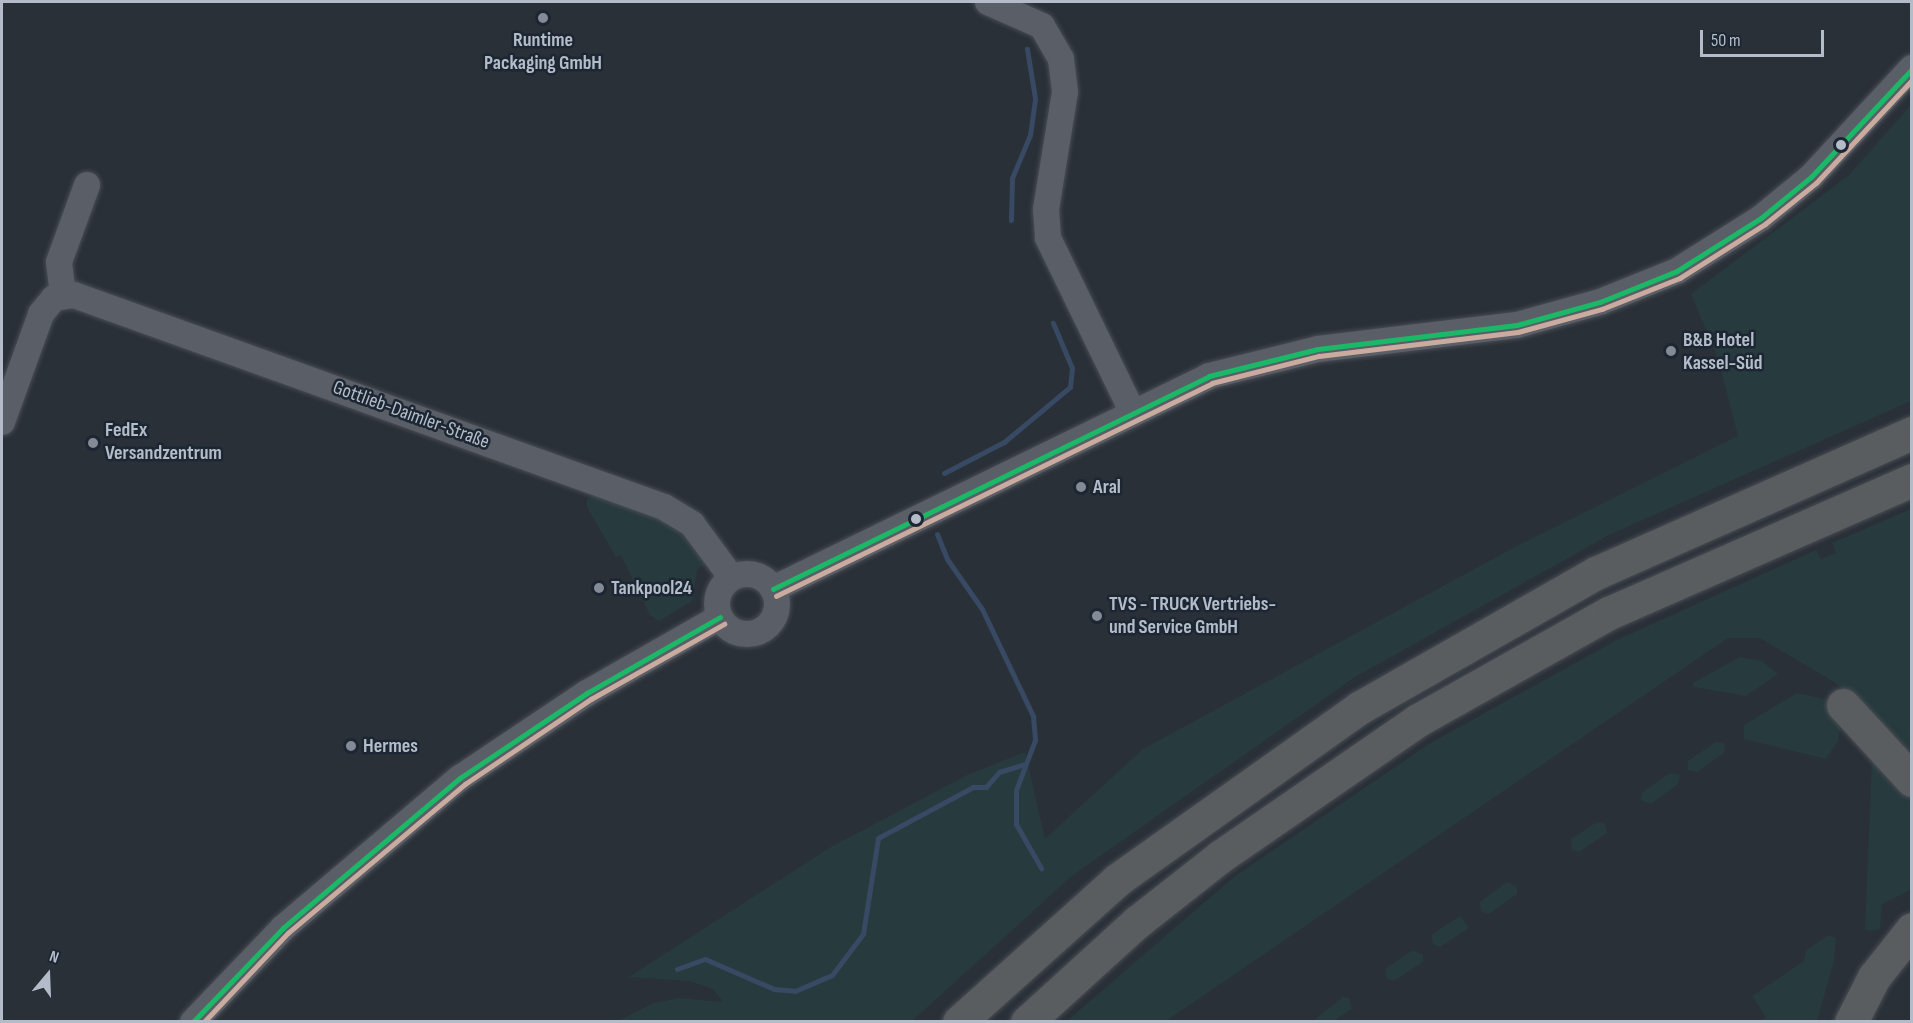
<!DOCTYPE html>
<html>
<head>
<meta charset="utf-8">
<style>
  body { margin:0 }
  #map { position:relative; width:1913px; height:1023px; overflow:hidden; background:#2a3038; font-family:"Sofia Sans Condensed",sans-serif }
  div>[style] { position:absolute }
  .green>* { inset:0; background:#273a3e }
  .stream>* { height:5px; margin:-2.5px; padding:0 2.5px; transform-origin:2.5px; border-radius:2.5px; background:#384963 }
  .roads { filter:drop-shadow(0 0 2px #484c53) drop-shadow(0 0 2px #484c53) }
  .minor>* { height:26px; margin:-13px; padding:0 13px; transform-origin:13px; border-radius:13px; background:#5a5e66 }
  .minor>.ring { margin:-13px; padding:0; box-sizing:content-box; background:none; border:26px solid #5a5e66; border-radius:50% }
  .highway>* { height:33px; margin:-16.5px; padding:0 16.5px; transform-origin:16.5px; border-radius:16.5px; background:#5a5d60 }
  .bus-1>* { height:4.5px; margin:-2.25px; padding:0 2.25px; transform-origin:2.25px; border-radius:2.25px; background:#1ab867 }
  .bus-2>* { height:4.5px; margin:-2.25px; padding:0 2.25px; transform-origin:2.25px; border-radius:2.25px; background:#c9aba0 }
  .dots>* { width:16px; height:16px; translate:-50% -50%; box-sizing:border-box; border:3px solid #1d2633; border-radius:50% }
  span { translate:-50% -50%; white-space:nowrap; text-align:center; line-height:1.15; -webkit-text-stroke:5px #1d2633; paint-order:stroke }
  .poi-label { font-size:20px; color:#b4bcc9; font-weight:700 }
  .left { translate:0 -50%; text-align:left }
  .street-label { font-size:20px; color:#b4bcc9 }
  .frame { position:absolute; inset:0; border:3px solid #b4bcc9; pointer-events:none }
  .north { position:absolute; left:18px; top:945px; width:60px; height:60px; -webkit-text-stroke:4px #1d2633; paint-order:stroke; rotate:19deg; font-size:16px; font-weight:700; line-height:24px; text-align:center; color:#b4bcc9 }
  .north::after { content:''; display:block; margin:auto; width:21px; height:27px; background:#b4bcc9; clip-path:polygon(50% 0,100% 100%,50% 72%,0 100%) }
  .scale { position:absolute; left:1700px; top:30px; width:124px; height:27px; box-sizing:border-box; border:3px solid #b4bcc9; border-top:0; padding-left:8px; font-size:18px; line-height:21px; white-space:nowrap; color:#b4bcc9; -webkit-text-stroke:4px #1d2633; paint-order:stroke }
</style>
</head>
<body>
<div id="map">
  <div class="green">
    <i style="clip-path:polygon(1911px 105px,1911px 401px,1611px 534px,1355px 677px,1073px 875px,912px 1021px,618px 1021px,654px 1003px,680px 998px,723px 1002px,713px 989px,689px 981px,629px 977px,831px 847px,967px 775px,1025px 752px,1045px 839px,1143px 749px,1515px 547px,1738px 436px,1718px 358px,1691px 294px,1849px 175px)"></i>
    <i style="clip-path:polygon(601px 492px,682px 528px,707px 562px,697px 570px,692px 601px,659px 621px,650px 615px,621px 555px,616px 557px,587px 507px,587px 499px)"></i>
    <i style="clip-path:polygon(1911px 509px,1911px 759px,1872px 712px,1834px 682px,1760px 638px,1728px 638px,1166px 1021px,1066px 1022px,1235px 876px,1429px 744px,1615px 641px,1816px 550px,1821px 559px,1836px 553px,1832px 543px)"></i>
    <i style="clip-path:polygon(1740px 657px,1762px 661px,1778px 674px,1746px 696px,1694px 687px,1693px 683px)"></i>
    <i style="clip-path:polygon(1797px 693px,1825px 699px,1841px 724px,1838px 741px,1826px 759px,1744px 739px,1744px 725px)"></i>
    <i style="clip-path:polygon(1716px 742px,1725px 744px,1724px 753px,1697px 772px,1688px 770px,1688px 761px)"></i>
    <i style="clip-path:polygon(1872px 762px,1911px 796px,1912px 889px,1882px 904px,1880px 929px,1870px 931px,1865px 929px)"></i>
    <i style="clip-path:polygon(1670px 773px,1680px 775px,1678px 784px,1651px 804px,1640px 800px,1643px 792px)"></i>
    <i style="clip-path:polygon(1597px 822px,1605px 824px,1607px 833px,1579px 852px,1572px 850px,1571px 839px)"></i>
    <i style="clip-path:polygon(1507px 882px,1517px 887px,1517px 894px,1489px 914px,1481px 911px,1480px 902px)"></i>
    <i style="clip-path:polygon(1460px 916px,1469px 928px,1440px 947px,1433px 944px,1431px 935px)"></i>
    <i style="clip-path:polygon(1829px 935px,1836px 938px,1834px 961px,1817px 1021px,1760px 1021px,1766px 1017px,1752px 996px,1804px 961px,1806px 950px)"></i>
    <i style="clip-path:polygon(1413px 950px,1423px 955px,1423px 962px,1394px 981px,1387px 979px,1385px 969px)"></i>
    <i style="clip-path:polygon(1343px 997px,1349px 998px,1352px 1009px,1333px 1021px,1313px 1021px)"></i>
  </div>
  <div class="stream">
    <i style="left:1011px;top:220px;width:42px;rotate:-88.6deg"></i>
    <i style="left:1012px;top:178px;width:47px;rotate:-67.3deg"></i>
    <i style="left:1030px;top:135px;width:37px;rotate:-82deg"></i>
    <i style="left:1035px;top:98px;width:50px;rotate:-99.3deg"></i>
    <i style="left:944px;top:473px;width:68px;rotate:-27.3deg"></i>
    <i style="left:1004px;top:442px;width:86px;rotate:-39.8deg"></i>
    <i style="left:1070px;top:387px;width:19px;rotate:-84deg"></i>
    <i style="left:1072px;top:368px;width:49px;rotate:-112.9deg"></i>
    <i style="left:937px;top:534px;width:27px;rotate:68deg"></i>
    <i style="left:947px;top:559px;width:61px;rotate:55deg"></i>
    <i style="left:982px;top:609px;width:119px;rotate:64.5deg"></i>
    <i style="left:1033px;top:716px;width:24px;rotate:85deg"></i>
    <i style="left:1035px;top:740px;width:53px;rotate:110.8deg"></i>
    <i style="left:1016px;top:790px;width:34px;rotate:90deg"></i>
    <i style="left:1016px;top:824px;width:51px;rotate:60.4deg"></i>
    <i style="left:677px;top:969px;width:30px;rotate:-20deg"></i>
    <i style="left:705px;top:959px;width:75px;rotate:23.5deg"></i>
    <i style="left:774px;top:989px;width:21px;rotate:5deg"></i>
    <i style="left:795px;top:991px;width:40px;rotate:-23.4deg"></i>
    <i style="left:832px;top:975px;width:51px;rotate:-52.9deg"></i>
    <i style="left:863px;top:934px;width:97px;rotate:-81.1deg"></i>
    <i style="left:878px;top:838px;width:108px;rotate:-28.2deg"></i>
    <i style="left:973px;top:787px;width:13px"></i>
    <i style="left:986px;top:787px;width:20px;rotate:-49deg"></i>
    <i style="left:999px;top:772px;width:28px;rotate:-17deg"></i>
  </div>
  <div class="roads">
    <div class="minor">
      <i style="left:988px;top:2px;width:59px;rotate:24deg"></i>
      <i style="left:1042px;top:26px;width:38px;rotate:60deg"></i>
      <i style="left:1061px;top:59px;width:33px;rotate:83deg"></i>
      <i style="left:1065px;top:92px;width:119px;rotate:99.2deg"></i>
      <i style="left:1046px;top:209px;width:29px;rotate:86deg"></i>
      <i style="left:1048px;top:238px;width:195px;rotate:64.1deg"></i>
      <i style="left:63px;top:295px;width:33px;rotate:-97deg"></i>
      <i style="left:59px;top:262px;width:82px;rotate:-70deg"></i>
      <i style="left:2px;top:422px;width:115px;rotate:-70.1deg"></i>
      <i style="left:41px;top:314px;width:21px;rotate:-51deg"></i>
      <i style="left:54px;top:298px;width:20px;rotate:-9deg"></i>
      <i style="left:74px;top:295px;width:627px;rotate:19.76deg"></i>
      <i style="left:664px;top:507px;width:33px;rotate:31deg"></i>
      <i style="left:692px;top:524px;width:67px;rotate:53.5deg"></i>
      <i class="ring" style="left:717px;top:574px;width:34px;height:34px"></i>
      <i style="left:773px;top:589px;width:485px;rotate:-26deg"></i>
      <i style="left:1209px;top:376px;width:112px;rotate:-13.9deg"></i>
      <i style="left:1318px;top:349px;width:200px;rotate:-6.9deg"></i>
      <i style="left:1517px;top:325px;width:86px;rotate:-15.5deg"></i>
      <i style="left:1600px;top:302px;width:83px;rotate:-21.9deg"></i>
      <i style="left:1677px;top:271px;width:99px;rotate:-32.2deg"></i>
      <i style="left:1761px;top:218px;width:65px;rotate:-39.4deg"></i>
      <i style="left:1811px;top:177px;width:149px;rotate:-47.2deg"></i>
      <i style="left:193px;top:1022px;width:130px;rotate:-46.2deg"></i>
      <i style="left:283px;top:928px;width:232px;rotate:-40.3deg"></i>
      <i style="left:460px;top:778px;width:153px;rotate:-33.8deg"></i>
      <i style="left:587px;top:693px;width:153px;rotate:-29.7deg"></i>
    </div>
    <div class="highway">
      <i style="left:1843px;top:705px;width:102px;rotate:47.4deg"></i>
      <i style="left:959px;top:1022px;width:212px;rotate:-41.9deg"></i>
      <i style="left:1117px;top:880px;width:297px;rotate:-35.4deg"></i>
      <i style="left:1359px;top:708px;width:273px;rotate:-29.7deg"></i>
      <i style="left:1596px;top:573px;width:346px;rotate:-23.9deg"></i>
      <i style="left:1027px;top:1022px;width:149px;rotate:-42.3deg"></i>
      <i style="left:1137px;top:922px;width:107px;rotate:-38.2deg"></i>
      <i style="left:1221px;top:856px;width:239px;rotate:-34.6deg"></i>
      <i style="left:1418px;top:720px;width:219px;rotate:-29.3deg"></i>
      <i style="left:1609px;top:613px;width:331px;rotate:-23.7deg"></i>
      <i style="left:1851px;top:1022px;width:51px;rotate:-62.9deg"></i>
      <i style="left:1874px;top:977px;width:61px;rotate:-51.6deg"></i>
    </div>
  </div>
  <div class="bus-1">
    <i style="left:773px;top:589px;width:485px;rotate:-26deg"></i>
    <i style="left:1209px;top:376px;width:112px;rotate:-13.9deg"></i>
    <i style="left:1318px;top:349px;width:200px;rotate:-6.9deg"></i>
    <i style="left:1517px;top:325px;width:86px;rotate:-15.5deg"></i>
    <i style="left:1600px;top:302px;width:83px;rotate:-21.9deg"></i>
    <i style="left:1677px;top:271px;width:99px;rotate:-32.2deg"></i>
    <i style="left:1761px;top:218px;width:65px;rotate:-39.4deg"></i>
    <i style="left:1811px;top:177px;width:148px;rotate:-46.9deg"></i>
    <i style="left:193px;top:1022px;width:130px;rotate:-46.2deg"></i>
    <i style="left:283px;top:928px;width:232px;rotate:-40.3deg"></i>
    <i style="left:460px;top:778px;width:153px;rotate:-33.8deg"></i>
    <i style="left:587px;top:693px;width:153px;rotate:-29.7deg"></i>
  </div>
  <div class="bus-2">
    <i style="left:776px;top:596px;width:485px;rotate:-26deg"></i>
    <i style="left:1212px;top:383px;width:110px;rotate:-14.2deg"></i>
    <i style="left:1319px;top:356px;width:200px;rotate:-6.9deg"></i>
    <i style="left:1518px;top:332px;width:87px;rotate:-15.3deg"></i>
    <i style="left:1602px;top:309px;width:84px;rotate:-21.7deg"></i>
    <i style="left:1680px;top:278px;width:101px;rotate:-32.4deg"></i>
    <i style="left:1765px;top:224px;width:65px;rotate:-38.8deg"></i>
    <i style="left:1816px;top:183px;width:141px;rotate:-47deg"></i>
    <i style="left:204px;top:1022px;width:122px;rotate:-46.7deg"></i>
    <i style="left:288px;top:933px;width:231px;rotate:-40.1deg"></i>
    <i style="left:465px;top:784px;width:152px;rotate:-34deg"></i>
    <i style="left:591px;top:699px;width:153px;rotate:-29.4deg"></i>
  </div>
  <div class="dots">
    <i style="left:543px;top:18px;background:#848b96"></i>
    <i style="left:1841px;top:145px;background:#b4bcc9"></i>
    <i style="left:1671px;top:351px;background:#848b96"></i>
    <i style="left:93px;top:443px;background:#848b96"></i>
    <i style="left:1081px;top:487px;background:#848b96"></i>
    <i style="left:916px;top:519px;background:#b4bcc9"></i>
    <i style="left:599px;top:588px;background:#848b96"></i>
    <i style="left:1097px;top:616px;background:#848b96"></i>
    <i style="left:351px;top:746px;background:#848b96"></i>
  </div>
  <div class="poi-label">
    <span style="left:543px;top:52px">Runtime<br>Packaging GmbH</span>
    <span class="left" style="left:1683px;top:352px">B&amp;B Hotel<br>Kassel-Süd</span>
    <span class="left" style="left:105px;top:442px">FedEx<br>Versandzentrum</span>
    <span class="left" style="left:1093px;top:487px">Aral</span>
    <span class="left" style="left:611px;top:588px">Tankpool24</span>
    <span class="left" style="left:1109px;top:616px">TVS - TRUCK Vertriebs-<br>und Service GmbH</span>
    <span class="left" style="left:363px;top:746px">Hermes</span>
  </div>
  <div class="street-label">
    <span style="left:411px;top:415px;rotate:20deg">Gottlieb-Daimler-Straße</span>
  </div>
  <div class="frame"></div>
  <div class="north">N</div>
  <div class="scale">50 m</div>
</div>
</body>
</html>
